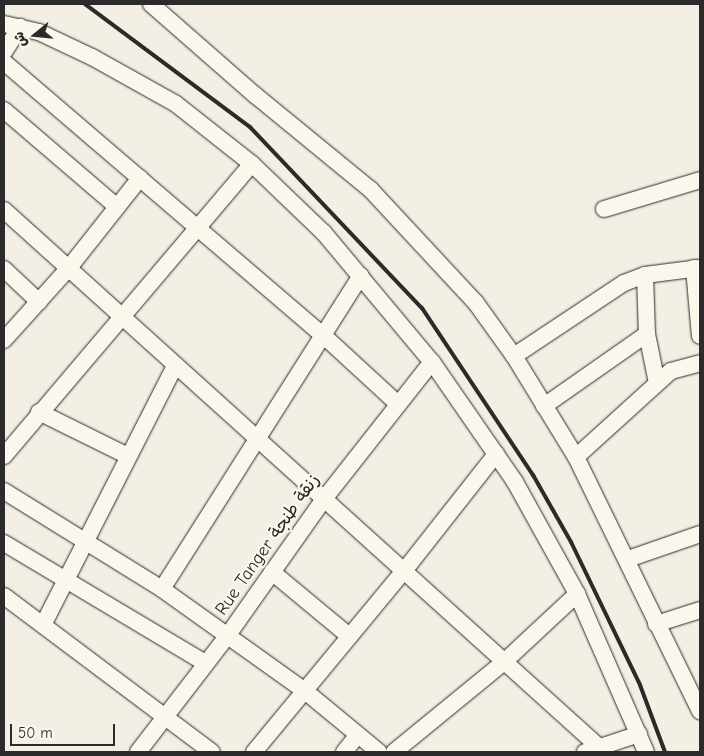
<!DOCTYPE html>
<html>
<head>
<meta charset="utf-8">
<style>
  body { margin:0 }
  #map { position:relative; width:704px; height:756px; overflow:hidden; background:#f3efe4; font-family:"Comic Neue","Playpen Sans Arabic",sans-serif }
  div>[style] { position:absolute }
  .roads { filter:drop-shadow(0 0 1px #2b2b2b) drop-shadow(0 0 1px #2b2b2b) }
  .street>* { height:16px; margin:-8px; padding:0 8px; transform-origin:8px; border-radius:8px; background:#fbf7ec }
  .rail>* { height:4px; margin:-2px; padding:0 2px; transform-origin:2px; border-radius:2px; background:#2b2b2b }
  span { translate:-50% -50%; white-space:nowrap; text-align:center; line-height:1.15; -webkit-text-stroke:4.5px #fbf7ec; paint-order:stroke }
  .street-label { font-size:18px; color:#2b2b2b }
  .frame { position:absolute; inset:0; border:5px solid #2b2b2b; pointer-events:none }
  .north { position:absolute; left:10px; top:10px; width:50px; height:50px; -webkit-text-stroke:4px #fbf7ec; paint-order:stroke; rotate:253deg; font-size:14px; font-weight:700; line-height:20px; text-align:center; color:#2b2b2b }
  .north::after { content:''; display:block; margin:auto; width:18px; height:22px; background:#2b2b2b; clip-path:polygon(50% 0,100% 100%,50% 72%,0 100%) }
  .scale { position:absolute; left:10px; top:724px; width:105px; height:22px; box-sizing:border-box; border:2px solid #2b2b2b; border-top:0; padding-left:6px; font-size:15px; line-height:18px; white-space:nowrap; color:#2b2b2b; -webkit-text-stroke:4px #fbf7ec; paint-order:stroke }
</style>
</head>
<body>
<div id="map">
  <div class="roads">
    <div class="street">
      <i style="left:151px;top:4px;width:138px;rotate:41.2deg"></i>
      <i style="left:255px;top:95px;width:149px;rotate:39.3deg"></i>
      <i style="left:370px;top:189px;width:156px;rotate:47.1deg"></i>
      <i style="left:476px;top:303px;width:65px;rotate:54.4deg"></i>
      <i style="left:514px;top:356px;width:119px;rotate:58.5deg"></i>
      <i style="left:576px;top:457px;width:283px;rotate:64deg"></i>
      <i style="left:4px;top:24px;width:36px;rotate:13deg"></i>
      <i style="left:39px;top:32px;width:59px;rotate:25.3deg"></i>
      <i style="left:92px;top:57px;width:96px;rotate:29.2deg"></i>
      <i style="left:176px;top:104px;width:97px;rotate:38.3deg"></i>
      <i style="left:252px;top:164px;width:100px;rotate:43.8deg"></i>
      <i style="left:324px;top:233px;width:168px;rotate:50.1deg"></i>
      <i style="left:432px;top:362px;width:146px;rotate:55.3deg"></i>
      <i style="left:515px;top:482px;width:128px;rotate:61deg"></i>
      <i style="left:577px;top:594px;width:172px;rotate:66.4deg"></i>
      <i style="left:4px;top:52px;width:30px;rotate:-57deg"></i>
      <i style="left:4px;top:62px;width:421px;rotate:40.6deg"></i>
      <i style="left:324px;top:336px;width:100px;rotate:42.6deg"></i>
      <i style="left:4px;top:110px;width:149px;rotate:40.6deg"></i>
      <i style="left:604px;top:209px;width:100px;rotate:-16.8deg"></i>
      <i style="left:4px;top:210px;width:803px;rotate:42.07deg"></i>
      <i style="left:694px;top:268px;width:68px;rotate:85deg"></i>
      <i style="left:4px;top:269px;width:48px;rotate:43.3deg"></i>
      <i style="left:645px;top:275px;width:59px;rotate:88.1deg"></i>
      <i style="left:647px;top:334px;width:50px;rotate:78.5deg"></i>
      <i style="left:4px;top:340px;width:96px;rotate:-48deg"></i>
      <i style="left:68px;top:269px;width:116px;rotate:-51.6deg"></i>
      <i style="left:514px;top:356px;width:132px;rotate:-33.6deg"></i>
      <i style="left:624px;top:283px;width:22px;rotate:-21deg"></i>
      <i style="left:645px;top:275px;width:55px;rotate:-7.3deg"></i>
      <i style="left:544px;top:406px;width:126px;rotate:-35deg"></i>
      <i style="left:39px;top:412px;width:99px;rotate:26.3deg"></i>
      <i style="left:4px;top:456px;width:383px;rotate:-49.7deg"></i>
      <i style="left:576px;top:457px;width:128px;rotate:-42.2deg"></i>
      <i style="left:671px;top:371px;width:30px;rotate:-15deg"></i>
      <i style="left:4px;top:491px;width:186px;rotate:31.8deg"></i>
      <i style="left:162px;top:589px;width:176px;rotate:35.5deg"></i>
      <i style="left:305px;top:691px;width:96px;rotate:39.5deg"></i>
      <i style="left:4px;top:543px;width:234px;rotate:30.8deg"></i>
      <i style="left:628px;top:559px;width:76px;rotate:-19.1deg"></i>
      <i style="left:272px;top:572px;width:99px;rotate:39.7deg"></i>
      <i style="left:162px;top:589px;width:371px;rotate:-57.6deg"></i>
      <i style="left:4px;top:596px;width:260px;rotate:36.9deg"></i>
      <i style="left:656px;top:624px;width:46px;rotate:-17.7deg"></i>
      <i style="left:43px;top:625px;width:291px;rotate:-63deg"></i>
      <i style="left:138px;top:752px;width:148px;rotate:-52.4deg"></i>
      <i style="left:228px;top:635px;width:166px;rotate:-54.8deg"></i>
      <i style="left:324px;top:499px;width:174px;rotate:-51.8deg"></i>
      <i style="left:254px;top:752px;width:235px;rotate:-50.4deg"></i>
      <i style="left:404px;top:571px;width:149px;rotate:-51.8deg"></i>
      <i style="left:344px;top:752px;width:21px;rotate:-51deg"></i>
      <i style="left:394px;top:752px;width:142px;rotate:-39.3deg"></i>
      <i style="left:504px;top:662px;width:100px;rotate:-43deg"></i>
      <i style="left:585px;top:752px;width:57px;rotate:-18.4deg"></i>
    </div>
  </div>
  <div class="rail">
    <i style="left:85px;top:4px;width:206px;rotate:36.7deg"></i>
    <i style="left:250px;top:127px;width:250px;rotate:46.5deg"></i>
    <i style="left:422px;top:308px;width:201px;rotate:56.4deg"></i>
    <i style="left:533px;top:475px;width:77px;rotate:60.4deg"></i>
    <i style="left:571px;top:542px;width:159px;rotate:64.2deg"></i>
    <i style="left:640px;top:685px;width:72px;rotate:69.5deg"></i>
  </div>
  <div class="street-label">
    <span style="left:268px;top:545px;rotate:-55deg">Rue Tanger زنقة طنجة</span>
  </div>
  <div class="frame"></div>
  <div class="north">ش</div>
  <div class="scale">50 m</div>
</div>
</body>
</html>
